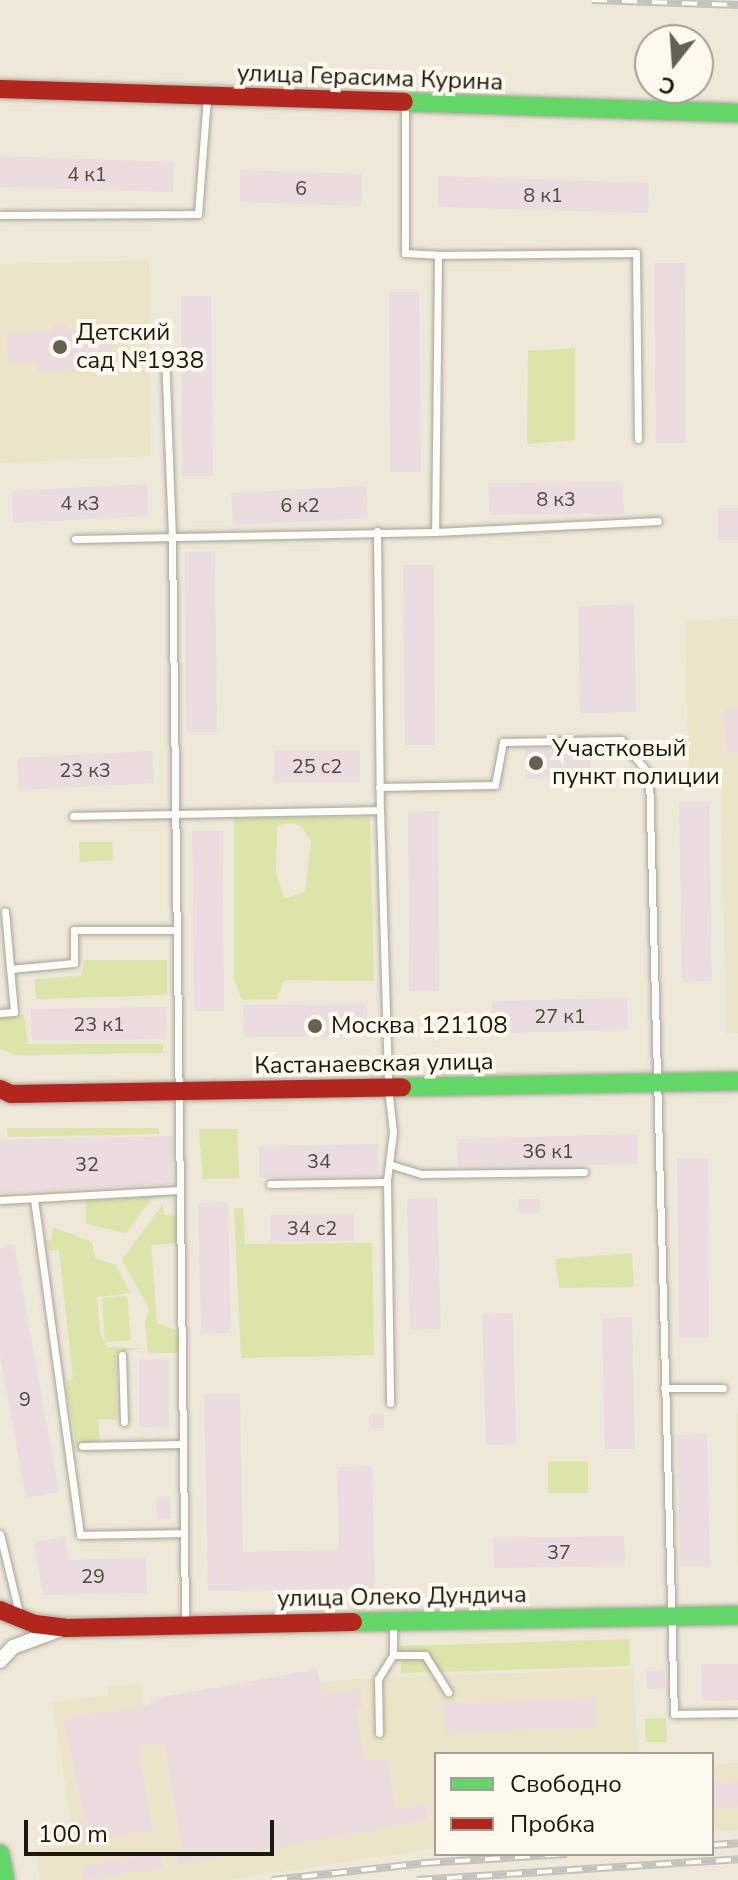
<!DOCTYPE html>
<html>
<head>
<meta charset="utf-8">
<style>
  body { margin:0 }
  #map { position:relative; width:738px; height:1880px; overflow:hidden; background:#ede8d8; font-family:"Nunito Sans",sans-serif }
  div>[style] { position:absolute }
  .built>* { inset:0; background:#ece4c8 }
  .green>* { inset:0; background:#dce4a9 }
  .building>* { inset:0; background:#ebdddf }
  .roads { filter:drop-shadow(0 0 2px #a8a498) drop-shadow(0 0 2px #a8a498) }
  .lane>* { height:7px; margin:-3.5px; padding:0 3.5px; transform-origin:3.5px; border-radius:3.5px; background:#fcfcf9 }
  .street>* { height:14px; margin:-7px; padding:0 7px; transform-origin:7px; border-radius:7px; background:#fcfcf9 }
  .fast>* { height:18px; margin:-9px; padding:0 9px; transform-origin:9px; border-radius:9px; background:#63d668 }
  .jam>* { height:18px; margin:-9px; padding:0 9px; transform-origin:9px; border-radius:9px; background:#b3261e }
  .rail>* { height:8px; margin-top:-4px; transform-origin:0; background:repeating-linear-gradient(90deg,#fdf9ee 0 15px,#c3c3be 0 30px); box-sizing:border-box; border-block:2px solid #c3c3be }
  .dots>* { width:22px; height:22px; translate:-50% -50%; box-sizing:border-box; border:4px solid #fdf9ee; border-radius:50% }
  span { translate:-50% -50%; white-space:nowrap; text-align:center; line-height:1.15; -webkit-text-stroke:8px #fdf9ee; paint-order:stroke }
  .number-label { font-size:20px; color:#4f4942 }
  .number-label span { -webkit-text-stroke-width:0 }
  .street-label { font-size:24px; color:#1b180d }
  .poi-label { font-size:24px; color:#1b180d }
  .left { translate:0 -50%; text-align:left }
  .legend { position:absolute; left:434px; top:1752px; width:280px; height:104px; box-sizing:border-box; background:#fdf9ee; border:2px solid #a39f94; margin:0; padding:10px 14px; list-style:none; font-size:24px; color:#1b180d }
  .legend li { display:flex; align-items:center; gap:16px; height:40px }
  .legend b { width:40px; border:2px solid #a39f94 }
  .north { position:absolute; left:634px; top:24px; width:80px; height:80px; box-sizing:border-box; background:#fdf9ee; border:2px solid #a39f94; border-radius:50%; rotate:197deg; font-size:22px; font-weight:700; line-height:32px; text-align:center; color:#1b180d }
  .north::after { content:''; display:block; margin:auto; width:28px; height:36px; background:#646154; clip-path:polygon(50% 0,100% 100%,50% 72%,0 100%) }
  .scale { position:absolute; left:24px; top:1820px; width:250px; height:36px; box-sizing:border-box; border:4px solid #1b180d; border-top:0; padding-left:10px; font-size:24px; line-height:28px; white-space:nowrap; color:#1b180d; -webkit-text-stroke:6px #fdf9ee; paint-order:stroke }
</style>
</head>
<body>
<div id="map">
  <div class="built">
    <i style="clip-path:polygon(149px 260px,150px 456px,0 463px,0 264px)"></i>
    <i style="clip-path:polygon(738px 619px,738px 1033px,726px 1034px,721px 784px,689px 784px,685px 620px)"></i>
    <i style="clip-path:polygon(736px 1414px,738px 1414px,737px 1579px)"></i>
    <i style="clip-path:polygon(633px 1669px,638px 1754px,436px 1754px,436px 1848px,226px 1880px,40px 1880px,36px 1851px,75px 1844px,52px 1702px,108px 1696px,108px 1687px,140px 1683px,143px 1705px,356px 1679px)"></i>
    <i style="clip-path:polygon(738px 1763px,738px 1830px,712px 1831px,712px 1764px)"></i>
  </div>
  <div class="green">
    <i style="clip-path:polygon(575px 348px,575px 440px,527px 444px,528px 351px)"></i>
    <i style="clip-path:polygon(evenodd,370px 817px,374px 981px,284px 980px,277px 999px,242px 1000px,234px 981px,234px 818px,370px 817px,286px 823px,300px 825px,311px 841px,305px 892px,284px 899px,276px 872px,277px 827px,286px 823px)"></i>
    <i style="clip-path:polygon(79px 842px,112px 842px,113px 860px,80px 862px)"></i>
    <i style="clip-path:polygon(84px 960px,167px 960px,167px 995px,36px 999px,35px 979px,81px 976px)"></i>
    <i style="clip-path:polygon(24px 1015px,28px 1044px,163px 1044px,163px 1053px,15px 1055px,0 1049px,0 1017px)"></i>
    <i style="clip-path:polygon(7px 1128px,159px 1128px,159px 1134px,8px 1137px)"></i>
    <i style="clip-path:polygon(199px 1129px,237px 1129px,239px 1178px,203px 1179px)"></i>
    <i style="clip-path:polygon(153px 1197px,126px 1233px,86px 1224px,86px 1201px)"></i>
    <i style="clip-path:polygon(163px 1204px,164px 1215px,177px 1216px,178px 1243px,151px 1245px,157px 1323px,178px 1331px,179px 1353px,148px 1353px,145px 1322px,149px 1308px,122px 1260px)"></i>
    <i style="clip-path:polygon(234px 1208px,243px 1208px,245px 1244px,372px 1243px,374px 1355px,241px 1358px)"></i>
    <i style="clip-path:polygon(53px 1227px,92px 1242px,95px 1258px,115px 1265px,131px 1293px,97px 1297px,100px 1334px,105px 1342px,102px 1298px,127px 1296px,131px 1340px,105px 1342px,107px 1347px,144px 1348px,116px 1353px,117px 1420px,98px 1419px,100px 1450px,77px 1453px,66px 1382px,73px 1378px,59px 1250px,48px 1250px,47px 1240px,52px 1240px)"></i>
    <i style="clip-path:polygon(632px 1253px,634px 1287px,559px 1288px,555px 1259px)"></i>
    <i style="clip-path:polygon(548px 1461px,588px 1461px,588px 1493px,548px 1493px)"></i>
    <i style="clip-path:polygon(629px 1639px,630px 1666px,401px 1673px,400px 1646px)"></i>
    <i style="clip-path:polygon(666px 1718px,667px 1742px,646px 1742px,645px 1719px)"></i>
  </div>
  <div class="building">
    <i style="clip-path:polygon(0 156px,174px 162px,173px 192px,0 187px)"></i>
    <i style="clip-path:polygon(240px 170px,362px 174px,361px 206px,240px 202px)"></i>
    <i style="clip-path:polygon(438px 176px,649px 183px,648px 213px,438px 207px)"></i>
    <i style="clip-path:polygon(654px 263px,685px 263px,686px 443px,656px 443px)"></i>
    <i style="clip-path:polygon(389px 292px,419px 292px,421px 472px,390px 472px)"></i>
    <i style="clip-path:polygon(181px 296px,211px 296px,213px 476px,182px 476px)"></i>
    <i style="clip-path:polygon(52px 325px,67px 325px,67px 331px,112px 329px,113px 362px,83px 363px,83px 370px,38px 372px,37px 363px,8px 364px,6px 333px,52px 331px)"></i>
    <i style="clip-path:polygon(623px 482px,624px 514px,489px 515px,488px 483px)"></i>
    <i style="clip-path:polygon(147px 484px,148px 516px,13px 523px,12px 491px)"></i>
    <i style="clip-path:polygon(366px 486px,368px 518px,233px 525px,231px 493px)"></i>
    <i style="clip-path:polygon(718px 508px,738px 508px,738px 540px,718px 540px)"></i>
    <i style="clip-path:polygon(185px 552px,215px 552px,217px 732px,186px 732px)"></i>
    <i style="clip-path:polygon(403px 565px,434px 565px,435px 745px,405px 745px)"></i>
    <i style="clip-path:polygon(634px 604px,636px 712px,580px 713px,578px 606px)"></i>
    <i style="clip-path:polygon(738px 708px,738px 754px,726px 754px,724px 709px)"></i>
    <i style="clip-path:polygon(590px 747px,591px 777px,526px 779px,525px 748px)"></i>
    <i style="clip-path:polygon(274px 750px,360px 750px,360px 782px,274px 782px)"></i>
    <i style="clip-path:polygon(152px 751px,154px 783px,19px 790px,17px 758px)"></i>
    <i style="clip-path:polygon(679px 802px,709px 802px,712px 981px,682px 982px)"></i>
    <i style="clip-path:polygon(438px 811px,439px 991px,409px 991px,408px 812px)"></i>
    <i style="clip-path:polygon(192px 831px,223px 831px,224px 1011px,194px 1011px)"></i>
    <i style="clip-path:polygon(627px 998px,628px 1030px,493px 1033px,492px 1001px)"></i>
    <i style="clip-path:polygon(367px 1004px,367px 1036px,244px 1037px,243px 1005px)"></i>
    <i style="clip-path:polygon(166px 1007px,167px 1039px,32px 1041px,31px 1009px)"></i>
    <i style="clip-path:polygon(638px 1134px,638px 1164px,458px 1167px,457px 1139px)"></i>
    <i style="clip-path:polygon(173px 1136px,173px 1184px,0 1193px,0 1140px)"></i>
    <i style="clip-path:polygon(378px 1144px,379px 1176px,259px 1178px,259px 1146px)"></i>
    <i style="clip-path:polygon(677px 1158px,708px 1158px,709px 1338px,679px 1338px)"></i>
    <i style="clip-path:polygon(437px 1198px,441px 1329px,410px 1330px,407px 1199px)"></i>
    <i style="clip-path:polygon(518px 1199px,540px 1199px,540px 1213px,519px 1213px)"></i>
    <i style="clip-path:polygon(228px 1202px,231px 1333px,201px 1334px,198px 1203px)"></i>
    <i style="clip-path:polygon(354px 1214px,354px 1241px,271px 1242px,270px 1215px)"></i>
    <i style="clip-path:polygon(14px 1244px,59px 1492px,26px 1498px,0 1355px,0 1247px)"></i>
    <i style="clip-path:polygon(513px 1313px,516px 1444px,486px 1445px,482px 1314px)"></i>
    <i style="clip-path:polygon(632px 1317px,635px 1449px,605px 1449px,602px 1318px)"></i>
    <i style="clip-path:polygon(139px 1359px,169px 1360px,169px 1428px,139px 1427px)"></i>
    <i style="clip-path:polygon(204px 1394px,240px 1394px,243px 1552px,339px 1550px,337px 1467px,372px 1466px,375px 1588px,208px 1591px)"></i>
    <i style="clip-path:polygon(369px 1414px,384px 1414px,384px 1428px,369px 1428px)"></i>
    <i style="clip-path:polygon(707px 1434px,710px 1566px,680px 1566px,677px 1435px)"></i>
    <i style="clip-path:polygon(170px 1497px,171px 1519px,157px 1519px,156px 1498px)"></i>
    <i style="clip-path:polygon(624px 1536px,625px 1566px,494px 1568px,493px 1538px)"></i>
    <i style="clip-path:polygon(65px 1537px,69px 1560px,146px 1558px,147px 1593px,43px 1595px,34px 1542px)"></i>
    <i style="clip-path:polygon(701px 1664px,738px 1664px,738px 1700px,702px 1701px)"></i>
    <i style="clip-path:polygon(317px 1669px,322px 1694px,361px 1689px,363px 1708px,356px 1709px,365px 1762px,387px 1758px,396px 1809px,425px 1804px,428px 1820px,178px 1865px,176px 1849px,182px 1848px,164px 1743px,138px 1748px,153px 1831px,61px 1844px,57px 1826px,85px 1820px,63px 1719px,152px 1704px,151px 1699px)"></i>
    <i style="clip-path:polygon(664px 1670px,665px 1688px,647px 1689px,646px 1671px)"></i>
    <i style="clip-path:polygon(595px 1698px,597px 1727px,445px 1734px,443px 1703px)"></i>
    <i style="clip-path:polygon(738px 1781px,738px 1807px,712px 1808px,712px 1783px)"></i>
    <i style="clip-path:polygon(160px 1852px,164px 1868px,84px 1880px,81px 1866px)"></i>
  </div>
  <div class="roads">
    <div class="lane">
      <i style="left:405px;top:105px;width:148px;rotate:90deg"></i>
      <i style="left:405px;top:253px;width:33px;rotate:3deg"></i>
      <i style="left:438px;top:255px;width:277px;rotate:90.6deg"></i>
      <i style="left:0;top:215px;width:198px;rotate:-0.3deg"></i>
      <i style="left:198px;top:214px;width:116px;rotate:-85.6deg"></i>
      <i style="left:438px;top:255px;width:198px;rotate:-0.6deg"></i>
      <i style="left:636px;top:253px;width:186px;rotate:89.4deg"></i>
      <i style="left:165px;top:355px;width:182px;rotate:87.8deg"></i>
      <i style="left:172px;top:537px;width:1085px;rotate:89.31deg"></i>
      <i style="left:377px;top:531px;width:279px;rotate:89.4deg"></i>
      <i style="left:380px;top:810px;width:277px;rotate:88.3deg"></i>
      <i style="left:388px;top:1087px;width:45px;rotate:83.7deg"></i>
      <i style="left:393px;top:1132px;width:48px;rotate:97.1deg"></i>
      <i style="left:387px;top:1180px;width:223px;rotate:89.2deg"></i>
      <i style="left:75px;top:539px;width:360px;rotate:-1.1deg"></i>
      <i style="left:435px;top:532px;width:223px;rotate:-2.8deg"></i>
      <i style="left:379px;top:787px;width:116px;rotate:-1deg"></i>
      <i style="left:495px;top:785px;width:44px;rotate:-79.5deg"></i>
      <i style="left:503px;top:742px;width:118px;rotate:-1deg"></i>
      <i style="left:621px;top:740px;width:44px;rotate:50.5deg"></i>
      <i style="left:649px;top:774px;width:940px;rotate:88.48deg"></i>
      <i style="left:674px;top:1714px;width:64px;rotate:-0.9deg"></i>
      <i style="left:73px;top:816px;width:307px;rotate:-1.1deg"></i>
      <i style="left:10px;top:969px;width:64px;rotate:-5.4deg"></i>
      <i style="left:74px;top:963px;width:33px;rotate:-90deg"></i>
      <i style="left:74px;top:930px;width:102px"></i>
      <i style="left:0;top:1013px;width:14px;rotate:-4deg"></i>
      <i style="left:14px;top:1012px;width:101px;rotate:-95.1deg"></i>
      <i style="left:392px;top:1165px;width:31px;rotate:17deg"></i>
      <i style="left:422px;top:1174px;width:162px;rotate:-0.7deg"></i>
      <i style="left:270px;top:1184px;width:117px;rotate:-1deg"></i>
      <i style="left:34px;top:1199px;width:339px;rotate:82.2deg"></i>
      <i style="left:80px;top:1535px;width:104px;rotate:-1.1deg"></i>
      <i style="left:0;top:1200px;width:180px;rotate:-3.2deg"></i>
      <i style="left:122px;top:1355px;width:67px;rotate:88.3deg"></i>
      <i style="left:664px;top:1388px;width:59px"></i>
      <i style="left:82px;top:1446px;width:101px;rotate:-1.1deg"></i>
      <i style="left:0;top:1534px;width:81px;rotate:76.5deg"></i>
      <i style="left:393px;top:1655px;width:32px"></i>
      <i style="left:425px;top:1655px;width:44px;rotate:58.1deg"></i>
      <i style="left:379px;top:1733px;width:54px;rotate:-91.1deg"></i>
      <i style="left:378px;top:1679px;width:28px;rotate:-58deg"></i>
      <i style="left:393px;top:1655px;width:32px;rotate:-90deg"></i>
    </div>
    <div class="street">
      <i style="left:0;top:1661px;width:19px;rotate:-47deg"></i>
      <i style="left:13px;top:1647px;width:49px;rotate:-20.3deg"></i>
    </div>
    <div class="fast">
      <i style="left:404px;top:102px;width:334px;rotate:1.9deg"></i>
      <i style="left:402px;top:1087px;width:336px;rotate:-1deg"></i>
      <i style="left:353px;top:1622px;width:385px;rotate:-1deg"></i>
      <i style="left:0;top:1854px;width:26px;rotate:79deg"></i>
    </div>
    <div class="jam">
      <i style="left:0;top:89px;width:404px;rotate:1.8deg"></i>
      <i style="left:0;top:1089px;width:12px;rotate:24deg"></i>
      <i style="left:11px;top:1094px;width:391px;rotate:-1deg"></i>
      <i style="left:0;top:1610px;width:38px;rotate:22deg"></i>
      <i style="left:35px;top:1624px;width:31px;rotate:7deg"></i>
      <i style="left:66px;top:1628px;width:287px;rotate:-1.2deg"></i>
    </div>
  </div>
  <div class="rail">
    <i style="left:592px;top:0;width:146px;rotate:2deg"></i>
    <i style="left:712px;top:1845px;width:26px;rotate:-4deg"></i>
    <i style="left:272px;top:1880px;width:154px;rotate:-6.3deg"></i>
    <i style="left:425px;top:1863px;width:142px;rotate:-3.6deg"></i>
    <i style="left:417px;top:1880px;width:322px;rotate:-3.7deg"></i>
  </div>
  <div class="dots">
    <i style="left:60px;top:347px;background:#646154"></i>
    <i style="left:536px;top:763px;background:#646154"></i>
    <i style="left:315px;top:1026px;background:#646154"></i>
  </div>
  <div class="number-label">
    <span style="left:87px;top:174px">4 к1</span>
    <span style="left:301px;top:188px">6</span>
    <span style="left:543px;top:195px">8 к1</span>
    <span style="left:556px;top:499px">8 к3</span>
    <span style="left:80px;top:503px">4 к3</span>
    <span style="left:300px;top:505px">6 к2</span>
    <span style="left:317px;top:766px">25 с2</span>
    <span style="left:85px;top:770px">23 к3</span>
    <span style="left:560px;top:1016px">27 к1</span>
    <span style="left:99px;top:1024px">23 к1</span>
    <span style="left:548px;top:1151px">36 к1</span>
    <span style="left:319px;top:1161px">34</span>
    <span style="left:87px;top:1164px">32</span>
    <span style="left:312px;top:1228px">34 с2</span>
    <span style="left:25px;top:1399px">9</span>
    <span style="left:559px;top:1552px">37</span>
    <span style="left:93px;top:1576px">29</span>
  </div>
  <div class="street-label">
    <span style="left:370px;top:78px;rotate:2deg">улица Герасима Курина</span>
    <span style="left:374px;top:1064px;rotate:-1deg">Кастанаевская улица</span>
    <span style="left:402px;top:1597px;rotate:-1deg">улица Олеко Дундича</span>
  </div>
  <div class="poi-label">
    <span class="left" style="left:76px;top:347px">Детский<br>сад №1938</span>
    <span class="left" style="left:552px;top:763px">Участковый<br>пункт полиции</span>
    <span class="left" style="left:331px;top:1026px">Москва 121108</span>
  </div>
  <ul class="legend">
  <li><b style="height:10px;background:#63d668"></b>Свободно</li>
  <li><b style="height:10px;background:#b3261e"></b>Пробка</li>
  </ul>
  <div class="north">С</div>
  <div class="scale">100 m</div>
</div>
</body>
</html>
